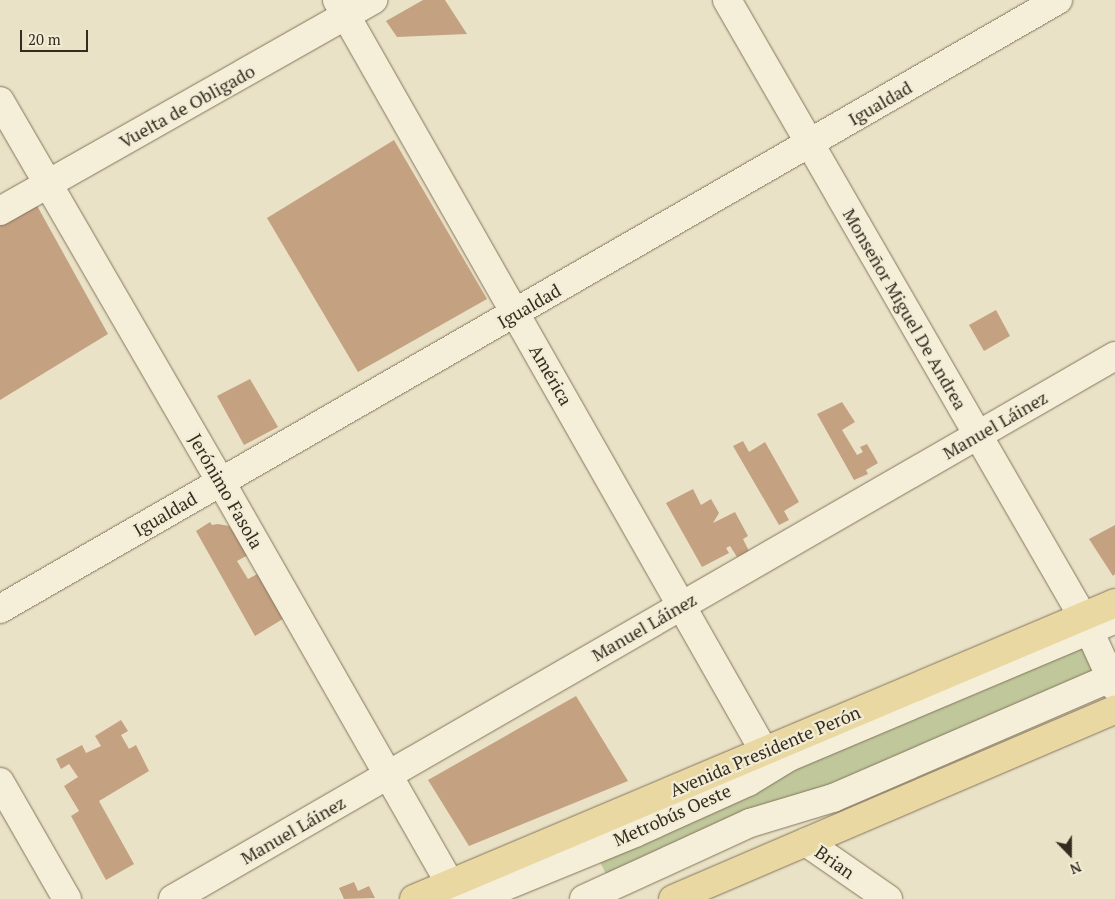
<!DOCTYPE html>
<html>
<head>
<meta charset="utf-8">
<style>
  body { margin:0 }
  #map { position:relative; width:1115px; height:899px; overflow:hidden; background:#eae2c6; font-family:"PT Serif",serif }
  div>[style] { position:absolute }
  .green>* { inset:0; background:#bfc79b }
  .building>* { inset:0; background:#c4a180 }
  .roads { filter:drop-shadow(0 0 1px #84755e) drop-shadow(0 0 1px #84755e) }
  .minor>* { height:28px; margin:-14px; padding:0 14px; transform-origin:14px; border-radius:14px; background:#f5efd9 }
  .major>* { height:28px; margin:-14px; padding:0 14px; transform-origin:14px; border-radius:14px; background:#e9d8a2 }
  span { translate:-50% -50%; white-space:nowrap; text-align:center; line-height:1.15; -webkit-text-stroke:4.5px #f2ecd5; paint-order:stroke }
  .street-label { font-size:18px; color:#352c20 }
  .north { position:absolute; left:1045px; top:829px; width:50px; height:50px; -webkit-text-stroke:4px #f2ecd5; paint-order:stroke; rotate:158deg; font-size:14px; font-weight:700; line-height:20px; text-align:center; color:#352c20 }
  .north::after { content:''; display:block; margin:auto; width:18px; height:22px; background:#352c20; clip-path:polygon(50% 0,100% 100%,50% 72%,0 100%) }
  .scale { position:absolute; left:20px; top:30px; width:68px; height:22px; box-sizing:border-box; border:2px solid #352c20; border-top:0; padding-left:6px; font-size:15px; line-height:18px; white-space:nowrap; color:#352c20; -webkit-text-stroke:4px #f2ecd5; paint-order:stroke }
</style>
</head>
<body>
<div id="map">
  <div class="green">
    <i style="clip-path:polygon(1079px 637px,1102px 673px,610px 882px,596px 854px)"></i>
  </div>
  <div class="building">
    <i style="clip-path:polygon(423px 0,445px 0,467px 34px,397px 37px,386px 21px)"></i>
    <i style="clip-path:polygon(394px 140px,487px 299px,358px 372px,267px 218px)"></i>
    <i style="clip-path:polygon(35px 202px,108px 334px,0 400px,0 222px)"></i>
    <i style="clip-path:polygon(996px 310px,1010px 336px,984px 351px,969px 325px)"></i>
    <i style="clip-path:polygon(250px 379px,278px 427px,244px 445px,217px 396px)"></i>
    <i style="clip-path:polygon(842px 402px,855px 422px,842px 430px,857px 455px,863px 452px,860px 447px,867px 444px,878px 463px,866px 470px,868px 474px,854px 480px,817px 414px)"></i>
    <i style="clip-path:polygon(743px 441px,749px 452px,765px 442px,799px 502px,784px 511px,789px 520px,779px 525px,733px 446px)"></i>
    <i style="clip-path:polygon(693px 489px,701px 505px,711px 499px,719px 513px,713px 523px,735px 512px,748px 536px,743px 539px,749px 551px,737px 557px,730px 546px,726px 548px,729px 553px,702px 567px,666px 503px)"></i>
    <i style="clip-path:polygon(210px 522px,212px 525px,218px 524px,229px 526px,234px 533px,237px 531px,250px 554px,237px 561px,248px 579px,261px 572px,286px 617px,255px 636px,196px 531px)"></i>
    <i style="clip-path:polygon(1115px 525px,1115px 574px,1113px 576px,1089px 539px)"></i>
    <i style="clip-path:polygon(576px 696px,628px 781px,469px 846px,428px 780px)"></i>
    <i style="clip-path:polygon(121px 720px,128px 731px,121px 735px,129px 749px,136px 745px,149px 771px,99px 801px,134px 864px,106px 880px,71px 816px,79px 811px,64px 786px,78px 777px,69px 764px,61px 769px,56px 759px,82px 745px,86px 753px,101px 746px,95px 736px)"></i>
    <i style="clip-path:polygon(354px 882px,358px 891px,369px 886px,375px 898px,344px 899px,339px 888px)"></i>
  </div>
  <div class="roads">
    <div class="minor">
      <i style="left:337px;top:0;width:864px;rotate:60.38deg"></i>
      <i style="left:727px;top:0;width:712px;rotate:60.02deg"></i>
      <i style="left:1083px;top:617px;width:77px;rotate:65.4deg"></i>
      <i style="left:0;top:101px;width:440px;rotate:59.9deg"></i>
      <i style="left:221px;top:482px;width:480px;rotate:60.3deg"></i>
      <i style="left:0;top:211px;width:429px;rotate:-29.5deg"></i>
      <i style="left:0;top:609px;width:1221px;rotate:-29.93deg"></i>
      <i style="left:0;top:782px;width:135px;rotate:60.2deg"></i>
      <i style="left:806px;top:842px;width:100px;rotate:34.8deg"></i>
      <i style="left:173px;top:899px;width:1087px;rotate:-29.96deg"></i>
      <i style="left:474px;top:899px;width:174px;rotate:-22.3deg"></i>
      <i style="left:635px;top:833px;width:124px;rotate:-24.3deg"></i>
      <i style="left:748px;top:782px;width:48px;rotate:-31.4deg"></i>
      <i style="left:789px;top:757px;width:354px;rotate:-22.9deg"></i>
      <i style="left:584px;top:899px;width:183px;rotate:-24.6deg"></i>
      <i style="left:750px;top:823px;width:87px;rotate:-16.8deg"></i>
      <i style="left:833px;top:798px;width:307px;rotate:-23.4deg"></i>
    </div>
    <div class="major">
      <i style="left:414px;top:899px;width:761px;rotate:-22.89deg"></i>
      <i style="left:673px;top:899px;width:481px;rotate:-23.2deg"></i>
    </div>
  </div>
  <div class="street-label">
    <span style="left:880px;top:103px;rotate:-30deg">Igualdad</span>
    <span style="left:187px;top:106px;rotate:-29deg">Vuelta de Obligado</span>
    <span style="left:529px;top:306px;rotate:-30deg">Igualdad</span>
    <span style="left:905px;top:309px;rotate:60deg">Monseñor Miguel De Andrea</span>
    <span style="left:551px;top:375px;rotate:60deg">América</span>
    <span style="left:995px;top:425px;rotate:-30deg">Manuel Láinez</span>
    <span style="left:226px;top:491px;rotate:60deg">Jerónimo Fasola</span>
    <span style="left:165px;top:514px;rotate:-30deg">Igualdad</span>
    <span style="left:644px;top:627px;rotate:-30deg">Manuel Láinez</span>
    <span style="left:765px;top:751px;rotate:-23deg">Avenida Presidente Perón</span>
    <span style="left:672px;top:815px;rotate:-24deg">Metrobús Oeste</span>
    <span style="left:293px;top:830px;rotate:-30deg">Manuel Láinez</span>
    <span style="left:835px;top:862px;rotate:35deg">Brian</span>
  </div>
  <div class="north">N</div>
  <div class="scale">20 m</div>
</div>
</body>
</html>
